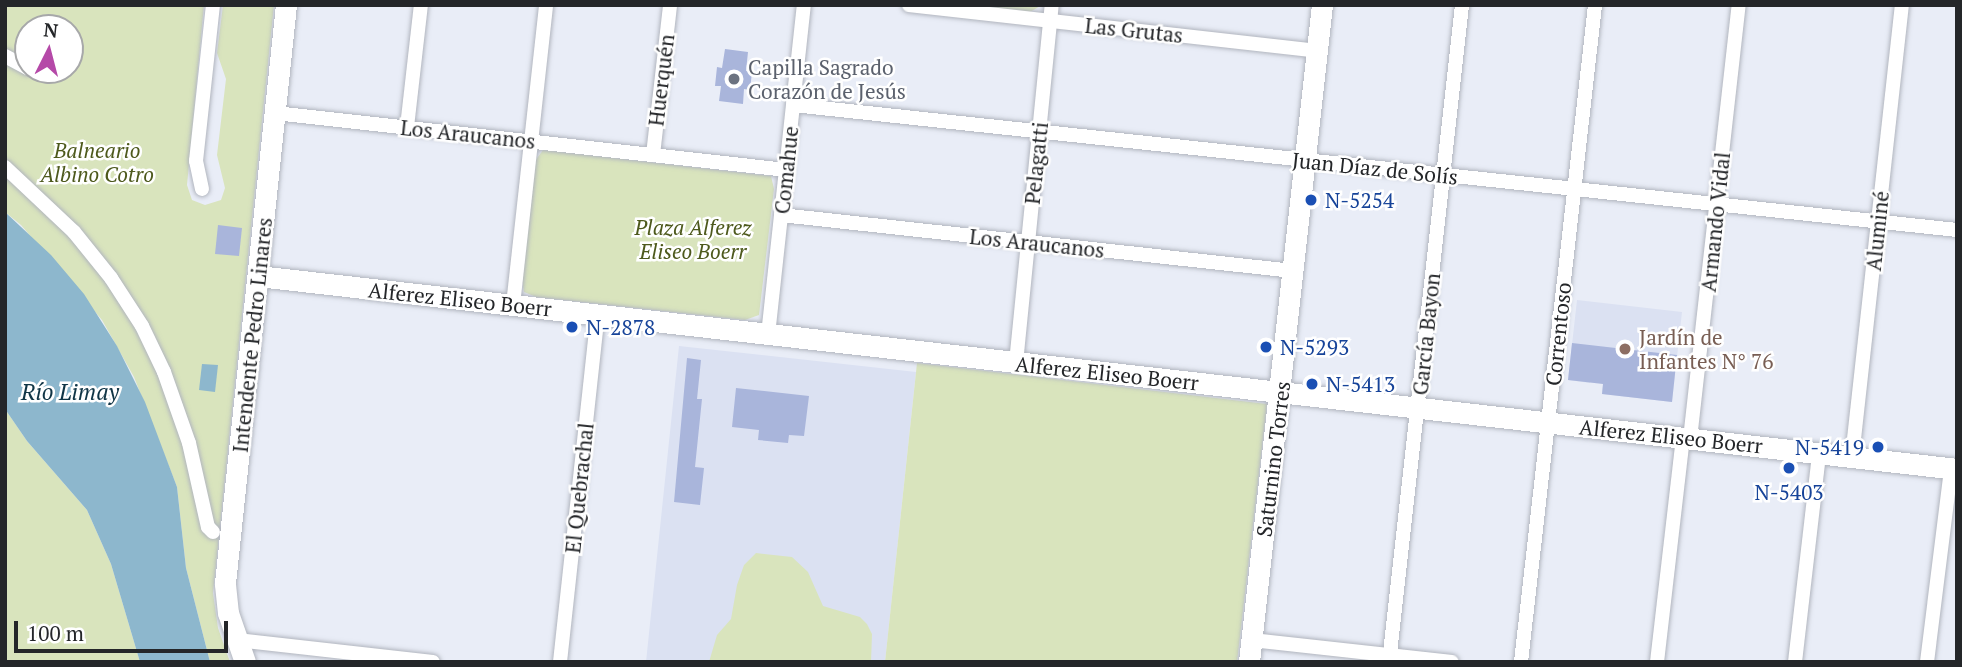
<!DOCTYPE html>
<html>
<head>
<meta charset="utf-8">
<style>
  body { margin:0 }
  #map { position:relative; width:1962px; height:667px; overflow:hidden; background:#e9edf7; font-family:"PT Serif",serif }
  div>[style] { position:absolute }
  .built>* { inset:0; background:#dbe1f2 }
  .green>* { inset:0; background:#d9e4bd }
  .water>* { inset:0; background:#8db7cd }
  .building>* { inset:0; background:#a9b5db }
  .roads { filter:drop-shadow(0 0 2px #b1b5be) drop-shadow(0 0 2px #b1b5be) }
  .street>* { height:14px; margin:-7px; padding:0 7px; transform-origin:7px; border-radius:7px; background:#fff }
  .secondary>* { height:21px; margin:-10.5px; padding:0 10.5px; transform-origin:10.5px; border-radius:10.5px; background:#fff }
  .dots>* { width:19px; height:19px; translate:-50% -50%; box-sizing:border-box; border:4px solid #fff; border-radius:50% }
  span { translate:-50% -50%; white-space:nowrap; text-align:center; line-height:1.15; -webkit-text-stroke:5px #fff; paint-order:stroke }
  .street-label { font-size:21px; color:#242629 }
  .worship-label { font-size:21px; color:#5b616d }
  .left { translate:0 -50%; text-align:left }
  .park-label { font-size:21px; color:#4d591c; font-style:italic }
  .transit-label { font-size:21px; color:#164399 }
  .right { translate:-100% -50%; text-align:right }
  .education-label { font-size:21px; color:#785e54 }
  .water-label { font-size:23px; color:#103546; font-style:italic }
  .frame { position:absolute; inset:0; border:7px solid #242629; pointer-events:none }
  .north { position:absolute; left:14px; top:14px; width:70px; height:70px; box-sizing:border-box; background:#fff; border:2px solid #a7a8a9; border-radius:50%; rotate:6deg; font-size:19px; font-weight:700; line-height:28px; text-align:center; color:#242629 }
  .north::after { content:''; display:block; margin:auto; width:24px; height:32px; background:#b549a8; clip-path:polygon(50% 0,100% 100%,50% 72%,0 100%) }
  .scale { position:absolute; left:14px; top:621px; width:214px; height:32px; box-sizing:border-box; border:4px solid #242629; border-top:0; padding-left:9px; font-size:21px; line-height:24px; white-space:nowrap; color:#242629; -webkit-text-stroke:5px #fff; paint-order:stroke }
</style>
</head>
<body>
<div id="map">
  <div class="built">
    <i style="clip-path:polygon(1577px 300px,1682px 312px,1672px 402px,1602px 394px,1604px 374px,1592px 372px,1590px 383px,1568px 380px)"></i>
    <i style="clip-path:polygon(679px 346px,916px 372px,885px 662px,646px 662px)"></i>
  </div>
  <div class="green">
    <i style="clip-path:polygon(evenodd,5px 5px,204px 5px,187px 185px,192px 200px,205px 205px,221px 200px,225px 188px,217px 155px,226px 79px,217px 53px,223px 5px,274px 5px,213px 593px,218px 628px,230px 662px,210px 662px,186px 568px,177px 487px,134px 377px,102px 320px,21px 225px,5px 212px,5px 5px,28px 28px,70px 28px,70px 70px,28px 70px,28px 28px)"></i>
    <i style="clip-path:polygon(970px 5px,1042px 5px,1030px 12px)"></i>
    <i style="clip-path:polygon(543px 150px,771px 176px,774px 189px,759px 315px,745px 320px,536px 297px,524px 292px,522px 280px,535px 161px)"></i>
    <i style="clip-path:polygon(917px 363px,1267px 404px,1237px 662px,885px 662px)"></i>
    <i style="clip-path:polygon(5px 409px,27px 441px,87px 510px,111px 564px,140px 662px,5px 662px)"></i>
    <i style="clip-path:polygon(756px 553px,792px 557px,808px 572px,823px 606px,860px 617px,867px 624px,872px 634px,871px 662px,709px 662px,717px 635px,731px 619px,737px 585px,744px 565px)"></i>
  </div>
  <div class="water">
    <i style="clip-path:polygon(5px 212px,51px 255px,84px 294px,117px 346px,145px 402px,177px 487px,186px 568px,210px 662px,140px 662px,111px 564px,87px 510px,27px 441px,5px 409px)"></i>
    <i style="clip-path:polygon(202px 364px,218px 365px,215px 392px,199px 390px)"></i>
  </div>
  <div class="building">
    <i style="clip-path:polygon(725px 49px,748px 52px,746px 71px,752px 72px,750px 90px,744px 89px,743px 104px,719px 101px,721px 86px,715px 86px,717px 67px,722px 68px)"></i>
    <i style="clip-path:polygon(218px 225px,242px 228px,239px 256px,215px 254px)"></i>
    <i style="clip-path:polygon(1572px 343px,1677px 355px,1672px 402px,1602px 394px,1603px 384px,1568px 380px)"></i>
    <i style="clip-path:polygon(687px 358px,701px 360px,697px 399px,702px 399px,695px 467px,704px 468px,700px 505px,674px 502px)"></i>
    <i style="clip-path:polygon(736px 388px,809px 396px,804px 436px,789px 435px,788px 443px,758px 440px,759px 430px,732px 427px)"></i>
  </div>
  <div class="roads">
    <div class="street">
      <i style="left:909px;top:5px;width:411px;rotate:6.4deg"></i>
      <i style="left:5px;top:56px;width:26px;rotate:28deg"></i>
      <i style="left:793px;top:105px;width:1171px;rotate:6.13deg"></i>
      <i style="left:275px;top:113px;width:514px;rotate:6.36deg"></i>
      <i style="left:407px;top:127px;width:123px;rotate:-83.5deg"></i>
      <i style="left:653px;top:155px;width:151px;rotate:-83.5deg"></i>
      <i style="left:5px;top:167px;width:95px;rotate:43.3deg"></i>
      <i style="left:74px;top:232px;width:59px;rotate:51.2deg"></i>
      <i style="left:111px;top:278px;width:57px;rotate:57.1deg"></i>
      <i style="left:142px;top:326px;width:51px;rotate:64.4deg"></i>
      <i style="left:164px;top:372px;width:75px;rotate:70.6deg"></i>
      <i style="left:189px;top:443px;width:86px;rotate:77.3deg"></i>
      <i style="left:208px;top:527px;width:7px;rotate:45deg"></i>
      <i style="left:202px;top:189px;width:29px;rotate:-102deg"></i>
      <i style="left:196px;top:161px;width:157px;rotate:-83.8deg"></i>
      <i style="left:781px;top:215px;width:515px;rotate:6.24deg"></i>
      <i style="left:513px;top:305px;width:302px;rotate:-83.7deg"></i>
      <i style="left:768px;top:335px;width:332px;rotate:-83.8deg"></i>
      <i style="left:1016px;top:363px;width:360px;rotate:-84.3deg"></i>
      <i style="left:1690px;top:439px;width:437px;rotate:-83.6deg"></i>
      <i style="left:1852px;top:457px;width:455px;rotate:-83.7deg"></i>
      <i style="left:237px;top:640px;width:197px;rotate:6.4deg"></i>
      <i style="left:1252px;top:640px;width:201px;rotate:6.3deg"></i>
      <i style="left:560px;top:662px;width:349px;rotate:-83.8deg"></i>
      <i style="left:1389px;top:662px;width:661px;rotate:-83.66deg"></i>
      <i style="left:1521px;top:662px;width:661px;rotate:-83.57deg"></i>
      <i style="left:1657px;top:662px;width:226px;rotate:-83.4deg"></i>
      <i style="left:1795px;top:662px;width:209px;rotate:-83.4deg"></i>
      <i style="left:1927px;top:662px;width:194px;rotate:-82.9deg"></i>
    </div>
    <div class="secondary">
      <i style="left:258px;top:276px;width:1710px;rotate:6.48deg"></i>
      <i style="left:245px;top:662px;width:52px;rotate:-109.1deg"></i>
      <i style="left:228px;top:613px;width:30px;rotate:-96deg"></i>
      <i style="left:225px;top:583px;width:581px;rotate:-83.98deg"></i>
      <i style="left:1249px;top:662px;width:661px;rotate:-83.66deg"></i>
    </div>
  </div>
  <div class="dots">
    <i style="left:734px;top:79px;background:#6b7280"></i>
    <i style="left:1311px;top:200px;background:#1a4fb4"></i>
    <i style="left:572px;top:327px;background:#1a4fb4"></i>
    <i style="left:1266px;top:347px;background:#1a4fb4"></i>
    <i style="left:1625px;top:349px;background:#8d6e63"></i>
    <i style="left:1312px;top:384px;background:#1a4fb4"></i>
    <i style="left:1878px;top:447px;background:#1a4fb4"></i>
    <i style="left:1789px;top:468px;background:#1a4fb4"></i>
  </div>
  <div class="street-label">
    <span style="left:1134px;top:30px;rotate:6deg">Las Grutas</span>
    <span style="left:661px;top:80px;rotate:-83deg">Huerquén</span>
    <span style="left:468px;top:134px;rotate:6deg">Los Araucanos</span>
    <span style="left:1036px;top:163px;rotate:-84deg">Pelagatti</span>
    <span style="left:1375px;top:168px;rotate:6deg">Juan Díaz de Solís</span>
    <span style="left:786px;top:170px;rotate:-84deg">Comahue</span>
    <span style="left:1715px;top:222px;rotate:-84deg">Armando Vidal</span>
    <span style="left:1877px;top:231px;rotate:-84deg">Aluminé</span>
    <span style="left:1037px;top:243px;rotate:6deg">Los Araucanos</span>
    <span style="left:460px;top:299px;rotate:6deg">Alferez Eliseo Boerr</span>
    <span style="left:1426px;top:334px;rotate:-84deg">García Bayon</span>
    <span style="left:1558px;top:334px;rotate:-84deg">Correntoso</span>
    <span style="left:252px;top:335px;rotate:-84deg">Intendente Pedro Linares</span>
    <span style="left:1107px;top:373px;rotate:6deg">Alferez Eliseo Boerr</span>
    <span style="left:1671px;top:436px;rotate:6deg">Alferez Eliseo Boerr</span>
    <span style="left:1273px;top:459px;rotate:-83deg">Saturnino Torres</span>
    <span style="left:579px;top:488px;rotate:-84deg">El Quebrachal</span>
  </div>
  <div class="worship-label">
    <span class="left" style="left:748px;top:79px">Capilla Sagrado<br>Corazón de Jesús</span>
  </div>
  <div class="park-label">
    <span style="left:97px;top:162px">Balneario<br>Albino Cotro</span>
    <span style="left:693px;top:239px">Plaza Alferez<br>Eliseo Boerr</span>
  </div>
  <div class="transit-label">
    <span class="left" style="left:1325px;top:200px">N-5254</span>
    <span class="left" style="left:586px;top:327px">N-2878</span>
    <span class="left" style="left:1280px;top:347px">N-5293</span>
    <span class="left" style="left:1326px;top:384px">N-5413</span>
    <span class="right" style="left:1864px;top:447px">N-5419</span>
    <span style="left:1789px;top:492px">N-5403</span>
  </div>
  <div class="education-label">
    <span class="left" style="left:1639px;top:349px">Jardín de<br>Infantes N° 76</span>
  </div>
  <div class="water-label">
    <span style="left:70px;top:392px">Río Limay</span>
  </div>
  <div class="frame"></div>
  <div class="north">N</div>
  <div class="scale">100 m</div>
</div>
</body>
</html>
